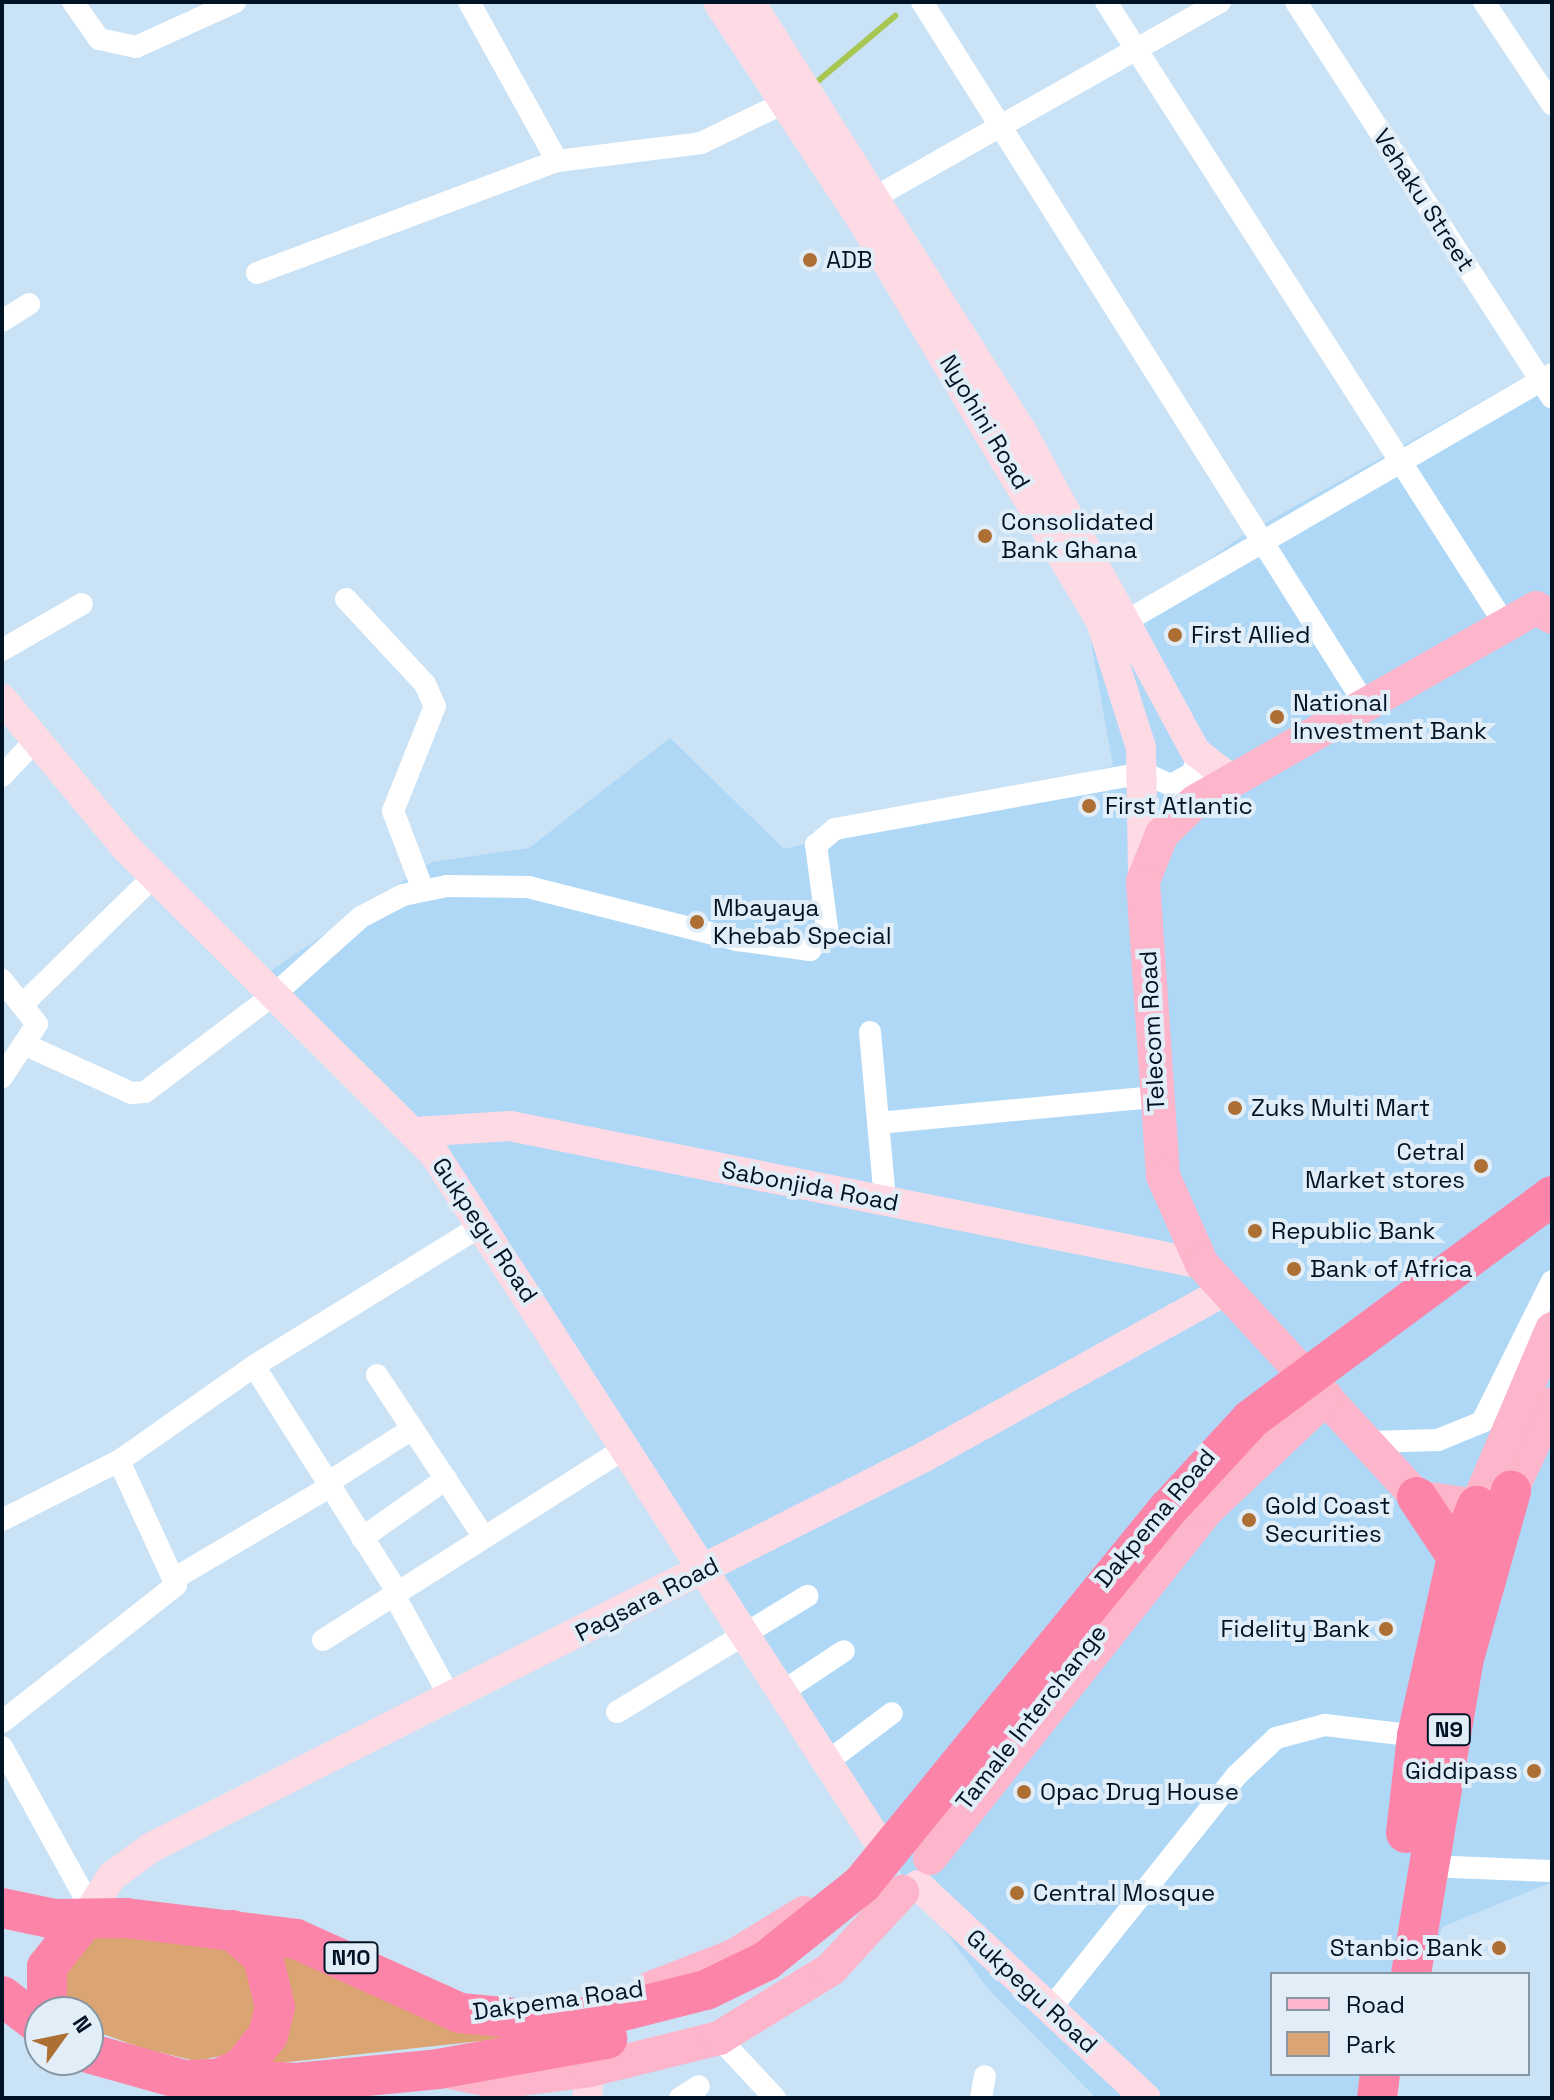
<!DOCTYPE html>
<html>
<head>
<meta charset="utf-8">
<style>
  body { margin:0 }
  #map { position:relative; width:1554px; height:2100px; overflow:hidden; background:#cae2f5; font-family:"Space Grotesk",sans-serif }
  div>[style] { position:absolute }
  .built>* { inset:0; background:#afd8f7 }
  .green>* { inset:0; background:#dba473 }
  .stream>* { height:6px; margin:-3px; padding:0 3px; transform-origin:3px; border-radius:3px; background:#a8c652 }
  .street>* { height:22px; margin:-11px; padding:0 11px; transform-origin:11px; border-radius:11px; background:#fff }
  .secondary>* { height:30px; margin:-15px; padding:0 15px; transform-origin:15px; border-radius:15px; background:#fedae5 }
  .primary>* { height:34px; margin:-17px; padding:0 17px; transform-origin:17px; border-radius:17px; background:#fdb5cb }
  .highway>* { height:40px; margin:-20px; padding:0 20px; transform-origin:20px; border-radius:20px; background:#fc84a9 }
  .dots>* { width:22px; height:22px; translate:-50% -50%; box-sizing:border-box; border:4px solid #e2eef7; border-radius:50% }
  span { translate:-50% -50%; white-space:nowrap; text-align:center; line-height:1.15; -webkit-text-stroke:8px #e2eef7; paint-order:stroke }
  .shield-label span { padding:2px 6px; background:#e2eef7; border:2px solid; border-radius:6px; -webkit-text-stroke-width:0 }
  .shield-label { font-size:22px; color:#001324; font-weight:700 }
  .street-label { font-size:24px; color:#001324 }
  .poi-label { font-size:24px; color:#001324 }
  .left { translate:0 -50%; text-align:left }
  .right { translate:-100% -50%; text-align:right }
  .frame { position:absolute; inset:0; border:4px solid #001324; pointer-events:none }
  .legend { position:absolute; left:1270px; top:1972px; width:260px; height:104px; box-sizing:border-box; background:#e2eef7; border:2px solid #8896a3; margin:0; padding:10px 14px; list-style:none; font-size:24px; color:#001324 }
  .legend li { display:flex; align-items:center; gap:16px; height:40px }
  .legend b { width:40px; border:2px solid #8896a3 }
  .north { position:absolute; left:24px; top:1996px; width:80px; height:80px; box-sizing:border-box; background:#e2eef7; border:2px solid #8896a3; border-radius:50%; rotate:57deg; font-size:22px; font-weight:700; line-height:32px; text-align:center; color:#001324 }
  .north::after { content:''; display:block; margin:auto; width:28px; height:36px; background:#ad6f34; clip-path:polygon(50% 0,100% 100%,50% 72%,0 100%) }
</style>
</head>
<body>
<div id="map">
  <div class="built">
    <i style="clip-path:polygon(1552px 362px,1552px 1882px,1442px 1927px,1429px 1974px,1272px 1974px,1272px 2074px,1401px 2074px,1394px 2098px,1096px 2098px,989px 1990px,791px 1726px,440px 1144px,269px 972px,432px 862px,529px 848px,670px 738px,784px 849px,1113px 766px,1091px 643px,1242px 536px)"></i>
  </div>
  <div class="green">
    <i style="clip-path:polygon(224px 1934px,251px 1956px,256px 2024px,226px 2055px,196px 2061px,142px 2048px,92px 2030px,88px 2012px,72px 2012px,62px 1998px,66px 1953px,81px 1937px)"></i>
    <i style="clip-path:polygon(279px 1943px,545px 2034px,261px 2065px,294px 2008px)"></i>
  </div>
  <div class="stream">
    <i style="left:812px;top:86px;width:109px;rotate:-40.1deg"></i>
  </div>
  <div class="street">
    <i style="left:73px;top:2px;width:45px;rotate:54.9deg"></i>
    <i style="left:99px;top:39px;width:38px;rotate:12deg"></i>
    <i style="left:136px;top:47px;width:109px;rotate:-24.4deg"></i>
    <i style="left:469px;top:2px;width:182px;rotate:61deg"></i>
    <i style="left:557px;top:161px;width:145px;rotate:-7.1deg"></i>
    <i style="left:701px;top:143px;width:94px;rotate:-25.8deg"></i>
    <i style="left:922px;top:2px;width:830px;rotate:57.75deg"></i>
    <i style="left:1106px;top:2px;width:741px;rotate:57.34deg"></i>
    <i style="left:1296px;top:2px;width:471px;rotate:57.1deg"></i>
    <i style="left:1484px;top:2px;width:123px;rotate:56.3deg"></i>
    <i style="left:877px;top:196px;width:394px;rotate:-29.5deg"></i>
    <i style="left:257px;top:273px;width:320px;rotate:-20.5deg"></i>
    <i style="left:2px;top:321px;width:32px;rotate:-32deg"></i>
    <i style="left:346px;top:599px;width:116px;rotate:47.1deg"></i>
    <i style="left:425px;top:684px;width:24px;rotate:66deg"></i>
    <i style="left:435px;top:706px;width:113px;rotate:111.8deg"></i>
    <i style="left:393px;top:811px;width:85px;rotate:69.2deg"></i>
    <i style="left:1128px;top:620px;width:490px;rotate:-30.1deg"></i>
    <i style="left:2px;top:650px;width:92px;rotate:-29.9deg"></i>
    <i style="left:2px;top:776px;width:45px;rotate:-46.8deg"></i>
    <i style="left:2px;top:980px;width:56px;rotate:51.5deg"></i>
    <i style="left:37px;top:1024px;width:64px;rotate:123.4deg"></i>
    <i style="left:24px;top:1003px;width:182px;rotate:-44.3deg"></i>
    <i style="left:870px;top:1032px;width:170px;rotate:84.9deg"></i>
    <i style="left:28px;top:1046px;width:113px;rotate:24.5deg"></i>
    <i style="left:131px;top:1093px;width:14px;rotate:-4deg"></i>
    <i style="left:145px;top:1092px;width:164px;rotate:-37.1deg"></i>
    <i style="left:276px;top:993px;width:114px;rotate:-41.8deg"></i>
    <i style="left:361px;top:917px;width:47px;rotate:-27.6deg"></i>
    <i style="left:403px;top:895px;width:45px;rotate:-11.6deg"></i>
    <i style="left:447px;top:886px;width:81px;rotate:0.7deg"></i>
    <i style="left:528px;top:887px;width:217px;rotate:14.2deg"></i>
    <i style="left:738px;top:940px;width:73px;rotate:7.9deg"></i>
    <i style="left:810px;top:950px;width:28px;rotate:-52deg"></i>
    <i style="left:827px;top:928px;width:84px;rotate:-97.5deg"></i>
    <i style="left:816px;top:845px;width:25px;rotate:-40deg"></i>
    <i style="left:835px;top:829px;width:314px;rotate:-10.3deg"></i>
    <i style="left:1144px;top:773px;width:30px;rotate:24deg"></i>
    <i style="left:1171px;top:785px;width:26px;rotate:-29deg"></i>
    <i style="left:1194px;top:772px;width:20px;rotate:-84deg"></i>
    <i style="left:878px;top:1123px;width:278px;rotate:-5.4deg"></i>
    <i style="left:254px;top:1366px;width:267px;rotate:57.6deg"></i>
    <i style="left:377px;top:1375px;width:189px;rotate:56.6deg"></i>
    <i style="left:1370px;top:1442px;width:68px;rotate:-1.7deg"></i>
    <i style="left:1438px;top:1440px;width:48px;rotate:-22.2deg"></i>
    <i style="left:1482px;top:1422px;width:157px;rotate:-63.6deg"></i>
    <i style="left:329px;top:1482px;width:98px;rotate:-32.6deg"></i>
    <i style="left:2px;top:1520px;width:131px;rotate:-26.8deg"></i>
    <i style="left:362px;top:1538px;width:103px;rotate:-35.1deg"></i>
    <i style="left:177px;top:1577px;width:179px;rotate:-30.6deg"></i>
    <i style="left:393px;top:1593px;width:119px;rotate:61.3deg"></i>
    <i style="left:323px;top:1640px;width:359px;rotate:-32.4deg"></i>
    <i style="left:782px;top:1692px;width:74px;rotate:-33.5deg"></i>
    <i style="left:617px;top:1712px;width:223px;rotate:-31.4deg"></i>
    <i style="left:2px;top:1722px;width:221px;rotate:-38.2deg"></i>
    <i style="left:176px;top:1585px;width:136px;rotate:-114.7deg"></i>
    <i style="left:119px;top:1461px;width:165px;rotate:-35.1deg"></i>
    <i style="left:254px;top:1366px;width:270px;rotate:-31.7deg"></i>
    <i style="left:2px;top:1747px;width:184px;rotate:61.1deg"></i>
    <i style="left:827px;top:1762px;width:81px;rotate:-37deg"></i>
    <i style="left:1427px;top:1866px;width:125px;rotate:2.3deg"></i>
    <i style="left:1051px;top:2008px;width:297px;rotate:-51.4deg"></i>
    <i style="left:1236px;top:1776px;width:55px;rotate:-43.5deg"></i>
    <i style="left:1276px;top:1738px;width:51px;rotate:-14.9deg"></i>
    <i style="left:1325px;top:1725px;width:93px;rotate:6.8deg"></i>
    <i style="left:719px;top:2038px;width:82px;rotate:47deg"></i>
    <i style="left:680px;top:2098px;width:22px;rotate:-32deg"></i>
    <i style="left:981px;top:2098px;width:22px;rotate:-80deg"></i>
  </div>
  <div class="secondary">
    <i style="left:718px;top:2px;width:263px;rotate:56.6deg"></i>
    <i style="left:863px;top:222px;width:465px;rotate:59.2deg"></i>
    <i style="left:1101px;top:621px;width:133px;rotate:72.5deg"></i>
    <i style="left:1141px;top:748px;width:128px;rotate:89.1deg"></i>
    <i style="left:750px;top:2px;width:509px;rotate:57.68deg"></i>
    <i style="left:1022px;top:432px;width:364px;rotate:61.5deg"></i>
    <i style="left:1196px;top:752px;width:46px;rotate:37.9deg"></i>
    <i style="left:2px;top:699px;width:195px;rotate:50.2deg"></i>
    <i style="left:127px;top:849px;width:434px;rotate:44.8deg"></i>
    <i style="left:435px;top:1155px;width:809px;rotate:57.15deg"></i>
    <i style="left:416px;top:1132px;width:94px;rotate:-3.7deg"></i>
    <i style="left:510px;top:1126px;width:706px;rotate:11.28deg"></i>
    <i style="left:918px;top:1885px;width:312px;rotate:43.1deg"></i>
    <i style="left:84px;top:1920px;width:52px;rotate:-57.5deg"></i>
    <i style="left:112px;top:1876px;width:49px;rotate:-35.9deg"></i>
    <i style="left:152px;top:1847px;width:865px;rotate:-26.8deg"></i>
    <i style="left:924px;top:1457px;width:344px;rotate:-28.9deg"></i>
    <i style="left:587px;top:2098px;width:28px;rotate:-84deg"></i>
  </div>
  <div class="primary">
    <i style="left:1552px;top:617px;width:18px;rotate:-151deg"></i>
    <i style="left:1536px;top:608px;width:392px;rotate:150.4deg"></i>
    <i style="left:1195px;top:802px;width:46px;rotate:135.9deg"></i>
    <i style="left:1162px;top:834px;width:51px;rotate:112deg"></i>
    <i style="left:1143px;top:881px;width:296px;rotate:86.1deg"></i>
    <i style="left:1163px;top:1176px;width:96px;rotate:66.1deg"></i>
    <i style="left:1202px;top:1264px;width:317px;rotate:47.3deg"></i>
    <i style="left:1417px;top:1497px;width:61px;rotate:8.5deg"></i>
    <i style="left:1477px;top:1506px;width:37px;rotate:-24deg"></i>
    <i style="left:1511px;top:1491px;width:96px;rotate:-64.8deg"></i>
    <i style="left:1477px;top:1506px;width:192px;rotate:-67deg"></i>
    <i style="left:930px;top:1858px;width:446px;rotate:-51.5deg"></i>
    <i style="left:1208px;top:1509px;width:163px;rotate:-43.3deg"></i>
    <i style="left:651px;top:1988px;width:89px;rotate:-21.1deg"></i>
    <i style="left:734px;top:1956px;width:82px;rotate:-31.6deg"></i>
    <i style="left:446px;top:2071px;width:53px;rotate:11.9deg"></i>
    <i style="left:498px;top:2082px;width:93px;rotate:-7.4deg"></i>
    <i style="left:590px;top:2070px;width:133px;rotate:-13.9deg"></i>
    <i style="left:719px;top:2038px;width:132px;rotate:-31.6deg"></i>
    <i style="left:831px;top:1969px;width:105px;rotate:-47.3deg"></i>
  </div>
  <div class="highway">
    <i style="left:1417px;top:1497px;width:72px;rotate:56.3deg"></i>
    <i style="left:1406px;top:1833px;width:98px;rotate:-83.5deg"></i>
    <i style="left:1417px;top:1736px;width:183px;rotate:-77.4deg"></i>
    <i style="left:1457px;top:1557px;width:55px;rotate:-68.6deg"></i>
    <i style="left:2px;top:1908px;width:53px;rotate:11.9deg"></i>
    <i style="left:54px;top:1919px;width:72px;rotate:-0.8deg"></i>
    <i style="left:126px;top:1918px;width:171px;rotate:7deg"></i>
    <i style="left:296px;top:1939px;width:180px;rotate:24.3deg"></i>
    <i style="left:460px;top:2013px;width:86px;rotate:5.3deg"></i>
    <i style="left:546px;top:2021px;width:61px;rotate:-5.6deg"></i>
    <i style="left:607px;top:2015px;width:102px;rotate:-14.2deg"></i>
    <i style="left:706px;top:1990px;width:67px;rotate:-25.8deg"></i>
    <i style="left:766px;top:1961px;width:123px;rotate:-38.7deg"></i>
    <i style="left:862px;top:1884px;width:485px;rotate:-50.8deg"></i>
    <i style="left:1169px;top:1508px;width:121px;rotate:-47.3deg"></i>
    <i style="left:1251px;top:1419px;width:375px;rotate:-36.5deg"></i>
    <i style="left:1411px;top:1974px;width:316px;rotate:-80.5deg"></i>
    <i style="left:1463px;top:1662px;width:178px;rotate:-74.3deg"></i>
    <i style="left:2px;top:1996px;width:48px;rotate:37.3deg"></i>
    <i style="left:47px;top:2012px;width:45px;rotate:-90deg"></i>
    <i style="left:47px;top:1967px;width:60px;rotate:-51.8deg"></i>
    <i style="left:88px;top:2053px;width:101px;rotate:15.6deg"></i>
    <i style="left:185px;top:2080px;width:33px;rotate:-2deg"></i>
    <i style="left:218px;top:2079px;width:26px;rotate:-25deg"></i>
    <i style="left:242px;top:2068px;width:42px;rotate:-51.8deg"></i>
    <i style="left:268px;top:2035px;width:29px;rotate:-76deg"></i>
    <i style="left:275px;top:2007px;width:51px;rotate:-103.5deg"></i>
    <i style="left:263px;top:1957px;width:41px;rotate:-138.9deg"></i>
    <i style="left:218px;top:2079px;width:78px;rotate:2.9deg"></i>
    <i style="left:296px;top:2083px;width:143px;rotate:-5.6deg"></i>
    <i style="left:438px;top:2069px;width:172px;rotate:-10.1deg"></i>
    <i style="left:1377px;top:2098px;width:24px;rotate:-83deg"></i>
  </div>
  <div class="dots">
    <i style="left:810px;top:260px;background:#ad6f34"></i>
    <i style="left:985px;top:536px;background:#ad6f34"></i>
    <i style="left:1175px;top:635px;background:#ad6f34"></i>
    <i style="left:1277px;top:717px;background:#ad6f34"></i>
    <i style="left:1089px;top:806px;background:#ad6f34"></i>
    <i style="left:697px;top:922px;background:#ad6f34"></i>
    <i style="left:1235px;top:1108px;background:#ad6f34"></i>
    <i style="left:1481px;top:1166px;background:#ad6f34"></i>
    <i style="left:1255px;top:1231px;background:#ad6f34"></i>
    <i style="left:1294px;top:1269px;background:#ad6f34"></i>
    <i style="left:1249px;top:1520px;background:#ad6f34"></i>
    <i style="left:1386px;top:1629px;background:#ad6f34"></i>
    <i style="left:1534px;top:1771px;background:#ad6f34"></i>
    <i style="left:1024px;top:1792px;background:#ad6f34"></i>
    <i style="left:1017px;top:1893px;background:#ad6f34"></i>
    <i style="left:1499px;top:1948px;background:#ad6f34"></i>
  </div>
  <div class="shield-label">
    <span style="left:1449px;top:1730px">N9</span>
    <span style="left:351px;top:1958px">N10</span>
  </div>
  <div class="street-label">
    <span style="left:1424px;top:200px;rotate:57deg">Vehaku Street</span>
    <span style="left:985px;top:422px;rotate:59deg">Nyohini Road</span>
    <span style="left:1152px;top:1031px;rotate:-93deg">Telecom Road</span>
    <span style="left:810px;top:1186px;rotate:11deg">Sabonjida Road</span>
    <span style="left:485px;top:1230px;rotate:56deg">Gukpegu Road</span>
    <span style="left:1155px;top:1518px;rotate:-50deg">Dakpema Road</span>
    <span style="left:647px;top:1599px;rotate:-27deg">Pagsara Road</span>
    <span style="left:1031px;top:1717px;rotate:-52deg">Tamale Interchange</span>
    <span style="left:1032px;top:1991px;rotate:43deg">Gukpegu Road</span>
    <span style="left:558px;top:2000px;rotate:-8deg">Dakpema Road</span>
  </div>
  <div class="poi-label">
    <span class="left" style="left:826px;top:260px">ADB</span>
    <span class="left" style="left:1001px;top:536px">Consolidated<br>Bank Ghana</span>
    <span class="left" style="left:1191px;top:635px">First Allied</span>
    <span class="left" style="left:1293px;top:717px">National<br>Investment Bank</span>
    <span class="left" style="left:1105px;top:806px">First Atlantic</span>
    <span class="left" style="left:713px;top:922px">Mbayaya<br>Khebab Special</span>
    <span class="left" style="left:1251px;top:1108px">Zuks Multi Mart</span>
    <span class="right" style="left:1465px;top:1166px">Cetral<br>Market stores</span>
    <span class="left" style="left:1271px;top:1231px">Republic Bank</span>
    <span class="left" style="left:1310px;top:1269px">Bank of Africa</span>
    <span class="left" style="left:1265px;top:1520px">Gold Coast<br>Securities</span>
    <span class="right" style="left:1370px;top:1629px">Fidelity Bank</span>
    <span class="right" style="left:1518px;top:1771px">Giddipass</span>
    <span class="left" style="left:1040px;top:1792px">Opac Drug House</span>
    <span class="left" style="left:1033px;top:1893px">Central Mosque</span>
    <span class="right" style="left:1483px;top:1948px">Stanbic Bank</span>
  </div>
  <div class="frame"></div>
  <ul class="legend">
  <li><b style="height:10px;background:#fdb5cb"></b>Road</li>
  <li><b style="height:22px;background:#dba473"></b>Park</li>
  </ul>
  <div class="north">N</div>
</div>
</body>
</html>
